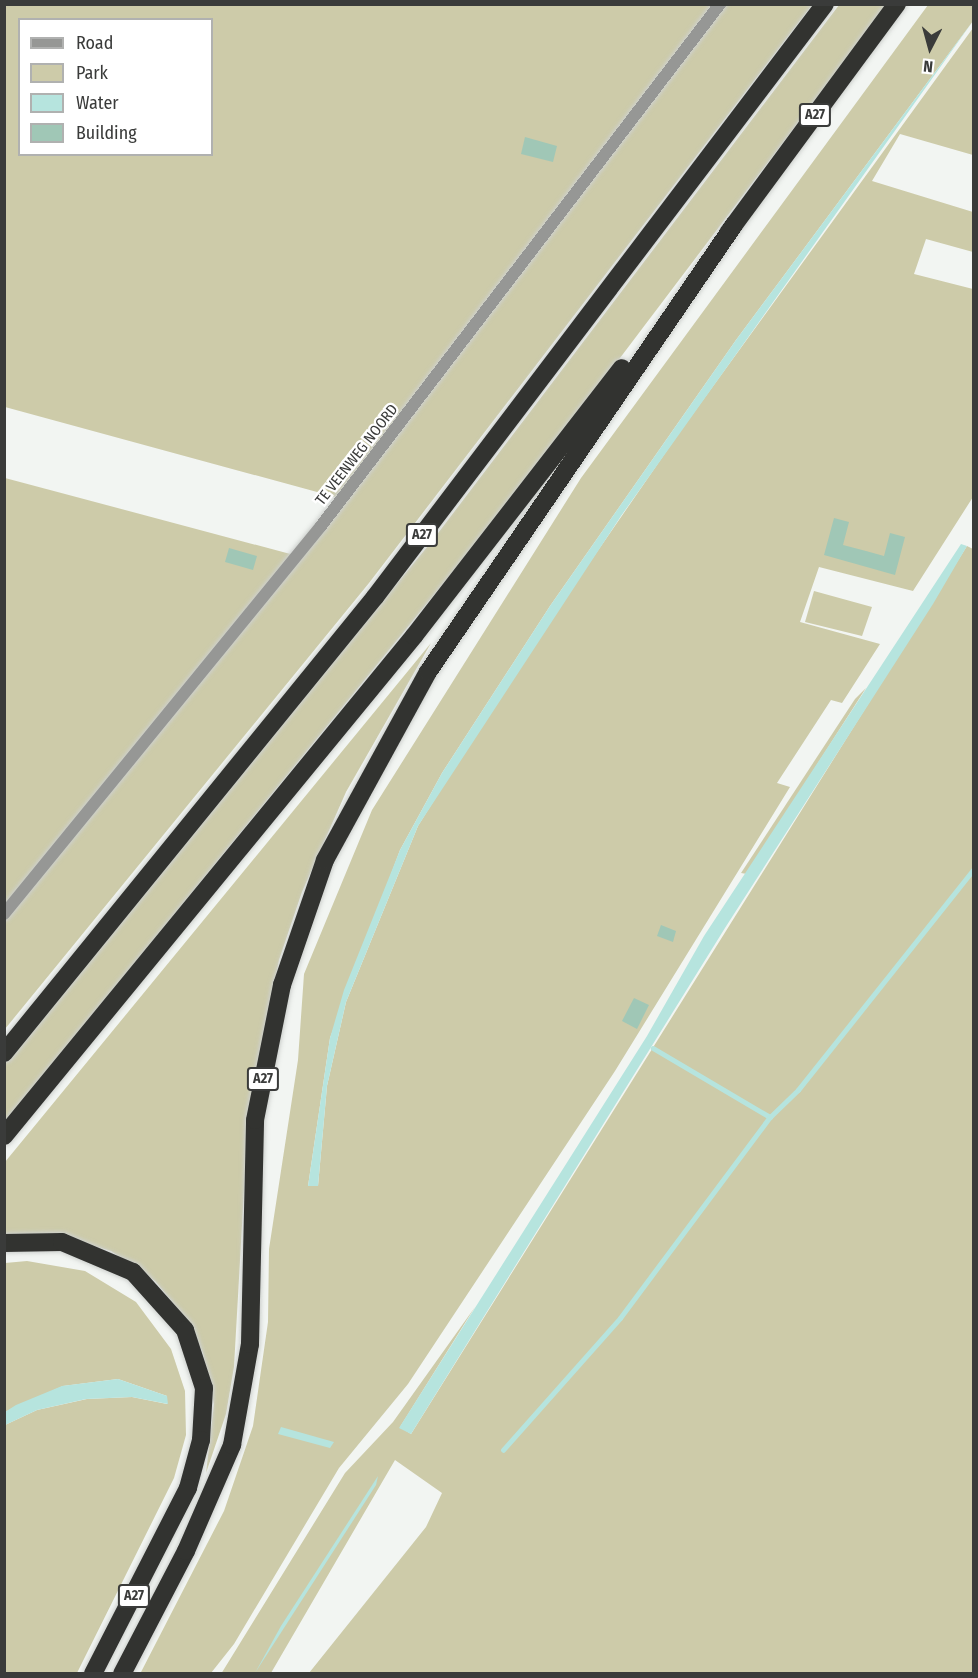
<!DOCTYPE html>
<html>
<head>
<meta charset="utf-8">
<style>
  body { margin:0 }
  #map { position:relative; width:978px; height:1678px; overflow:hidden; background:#f2f5f2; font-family:"Fira Sans Condensed",sans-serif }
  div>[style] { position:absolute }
  .green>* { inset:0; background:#cdcba9 }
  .water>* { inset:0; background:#b6e4de }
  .stream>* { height:4.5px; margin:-2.25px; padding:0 2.25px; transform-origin:2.25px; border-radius:2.25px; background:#b6e4de }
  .building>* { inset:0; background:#a0c7b6 }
  .roads { filter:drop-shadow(0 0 2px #cdd0cd) drop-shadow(0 0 2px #cdd0cd) }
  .street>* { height:12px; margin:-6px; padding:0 6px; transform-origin:6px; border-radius:6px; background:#969795 }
  .highway>* { height:18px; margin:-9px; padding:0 9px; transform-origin:9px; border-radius:9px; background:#323330 }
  span { translate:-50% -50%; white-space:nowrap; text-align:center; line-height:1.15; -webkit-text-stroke:4.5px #fff; paint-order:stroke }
  .shield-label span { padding:2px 4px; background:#fff; border:2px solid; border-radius:4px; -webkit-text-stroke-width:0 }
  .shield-label { font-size:14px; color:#3a3b3a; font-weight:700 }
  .street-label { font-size:15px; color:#3a3b3a }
  .frame { position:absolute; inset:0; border:6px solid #3a3b3a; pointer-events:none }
  .legend { position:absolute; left:18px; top:18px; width:195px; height:138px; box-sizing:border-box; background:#fff; border:2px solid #b0b1b0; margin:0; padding:8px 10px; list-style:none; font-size:18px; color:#3a3b3a }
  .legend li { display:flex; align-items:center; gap:12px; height:30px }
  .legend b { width:30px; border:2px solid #b0b1b0 }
  .north { position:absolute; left:900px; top:18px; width:60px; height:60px; -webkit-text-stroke:4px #fff; paint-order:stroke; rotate:186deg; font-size:16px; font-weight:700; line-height:24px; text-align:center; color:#3a3b3a }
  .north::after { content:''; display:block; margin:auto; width:21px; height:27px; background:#3a3b3a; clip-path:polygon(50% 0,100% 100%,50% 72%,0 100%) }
</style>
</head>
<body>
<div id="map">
  <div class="green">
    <i style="clip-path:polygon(evenodd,5px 5px,714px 5px,339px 498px,5px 407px,5px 5px,20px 20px,212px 20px,212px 154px,20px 154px,20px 20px)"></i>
    <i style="clip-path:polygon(724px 5px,812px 5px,369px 583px,5px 1029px,5px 919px,418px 406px)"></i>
    <i style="clip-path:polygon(839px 5px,887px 5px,533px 473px,5px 1122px,5px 1061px,432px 541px)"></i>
    <i style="clip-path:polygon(928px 5px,973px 5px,973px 21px,736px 340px,550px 606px,442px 773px,400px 850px,330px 1038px,308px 1186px,318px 1186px,327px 1086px,346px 1002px,418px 826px,519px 665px,679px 433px,973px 28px,973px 155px,900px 134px,872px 181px,973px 212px,973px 252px,926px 239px,914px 274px,973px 289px,973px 497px,913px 591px,819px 567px,800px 622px,880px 644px,842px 703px,831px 700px,777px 783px,790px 787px,615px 1071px,408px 1384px,339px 1468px,234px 1644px,211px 1673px,140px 1674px,224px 1511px,253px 1426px,268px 1322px,269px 1249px,298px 1060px,304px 974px,372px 810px,581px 478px)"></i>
    <i style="clip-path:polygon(5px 478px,294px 555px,5px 910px)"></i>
    <i style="clip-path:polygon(967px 546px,973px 549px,973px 1673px,309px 1673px,426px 1527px,442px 1493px,395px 1460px,271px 1673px,221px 1674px,345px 1473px,393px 1422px,475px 1307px,400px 1427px,411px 1434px)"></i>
    <i style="clip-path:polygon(814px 591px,872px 607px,862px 636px,805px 622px)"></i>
    <i style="clip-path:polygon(431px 643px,346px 792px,302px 892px,279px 960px,248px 1119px,234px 1367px,226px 1414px,206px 1473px,214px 1404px,203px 1353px,188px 1321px,155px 1281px,111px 1251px,61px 1236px,5px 1235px,5px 1162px)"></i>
    <i style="clip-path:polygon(866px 688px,747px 874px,741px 873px,855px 699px)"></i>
    <i style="clip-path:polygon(27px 1261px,85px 1271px,136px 1302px,171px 1349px,185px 1391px,186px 1435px,174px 1478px,77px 1673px,5px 1673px,5px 1425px,37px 1410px,87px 1399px,132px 1397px,167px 1404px,167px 1396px,118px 1379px,63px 1386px,5px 1412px,5px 1263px)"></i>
  </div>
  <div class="water">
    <i style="clip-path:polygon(973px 21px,621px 516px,418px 826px,346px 1002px,327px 1086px,318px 1186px,308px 1186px,330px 1038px,344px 990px,400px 850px,442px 773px,550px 606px,736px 340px)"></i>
    <i style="clip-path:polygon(961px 544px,967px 546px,933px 604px,725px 928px,411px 1434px,399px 1428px,647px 1036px,704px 936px)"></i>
    <i style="clip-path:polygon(118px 1379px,167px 1396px,168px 1404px,132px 1397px,86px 1399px,37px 1410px,5px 1425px,5px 1412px,16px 1405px,62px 1386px)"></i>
    <i style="clip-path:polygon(281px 1427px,334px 1442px,330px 1448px,278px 1434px)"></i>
    <i style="clip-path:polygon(378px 1476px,376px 1485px,255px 1673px,281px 1626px)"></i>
  </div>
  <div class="stream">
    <i style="left:653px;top:1048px;width:136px;rotate:30.5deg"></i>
    <i style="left:503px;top:1450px;width:176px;rotate:-48.4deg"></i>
    <i style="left:620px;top:1318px;width:251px;rotate:-53.3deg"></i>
    <i style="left:770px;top:1117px;width:39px;rotate:-44deg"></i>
    <i style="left:798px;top:1090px;width:283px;rotate:-51.5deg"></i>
  </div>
  <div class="building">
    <i style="clip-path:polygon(525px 137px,557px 146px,553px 162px,521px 154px)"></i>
    <i style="clip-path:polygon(834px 518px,849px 522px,843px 545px,866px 551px,884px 556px,890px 533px,905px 537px,895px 575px,824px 555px)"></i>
    <i style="clip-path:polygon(229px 548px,257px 556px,253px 570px,225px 562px)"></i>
    <i style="clip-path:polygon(661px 925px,676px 931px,673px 942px,657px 936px)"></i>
    <i style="clip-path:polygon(634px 998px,649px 1005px,637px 1029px,622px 1021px)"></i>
  </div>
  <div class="roads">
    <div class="street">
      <i style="left:4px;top:914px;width:501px;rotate:-50.75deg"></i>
      <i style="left:321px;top:526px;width:657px;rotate:-52.61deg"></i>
    </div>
    <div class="highway">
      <i style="left:728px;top:233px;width:285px;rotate:-53.6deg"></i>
      <i style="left:4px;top:1053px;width:588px;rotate:-50.87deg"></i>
      <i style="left:375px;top:597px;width:744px;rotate:-52.81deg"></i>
      <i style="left:4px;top:1136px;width:647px;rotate:-50.65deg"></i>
      <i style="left:414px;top:636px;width:339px;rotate:-52.2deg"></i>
      <i style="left:4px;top:1243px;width:58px;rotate:-1deg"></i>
      <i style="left:62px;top:1242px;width:77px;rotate:22.9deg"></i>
      <i style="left:133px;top:1272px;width:78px;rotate:48.1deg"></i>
      <i style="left:185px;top:1330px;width:61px;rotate:71.9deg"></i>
      <i style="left:204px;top:1388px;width:52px;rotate:93.3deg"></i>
      <i style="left:201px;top:1440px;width:50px;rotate:105.2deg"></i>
      <i style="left:188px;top:1488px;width:209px;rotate:117.1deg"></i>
      <i style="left:122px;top:1674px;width:139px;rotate:-62.5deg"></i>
      <i style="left:186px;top:1551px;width:116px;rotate:-66.5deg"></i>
      <i style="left:232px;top:1445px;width:103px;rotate:-79.9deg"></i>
      <i style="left:250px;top:1344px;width:224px;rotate:-88.7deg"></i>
      <i style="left:255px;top:1120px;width:138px;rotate:-78.7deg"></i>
      <i style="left:282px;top:985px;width:132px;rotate:-71deg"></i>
      <i style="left:325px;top:860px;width:214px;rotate:-61.3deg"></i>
      <i style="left:428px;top:672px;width:542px;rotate:-55.61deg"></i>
    </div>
  </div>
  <div class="shield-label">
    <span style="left:815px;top:115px">A27</span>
    <span style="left:422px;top:535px">A27</span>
    <span style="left:263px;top:1079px">A27</span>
    <span style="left:134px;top:1596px">A27</span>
  </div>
  <div class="street-label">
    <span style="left:357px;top:455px;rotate:-52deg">TE VEENWEG NOORD</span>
  </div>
  <div class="frame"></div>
  <ul class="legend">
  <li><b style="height:8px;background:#969795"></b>Road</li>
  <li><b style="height:16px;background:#cdcba9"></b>Park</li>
  <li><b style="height:16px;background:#b6e4de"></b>Water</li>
  <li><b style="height:16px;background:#a0c7b6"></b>Building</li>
  </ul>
  <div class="north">N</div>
</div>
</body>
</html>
